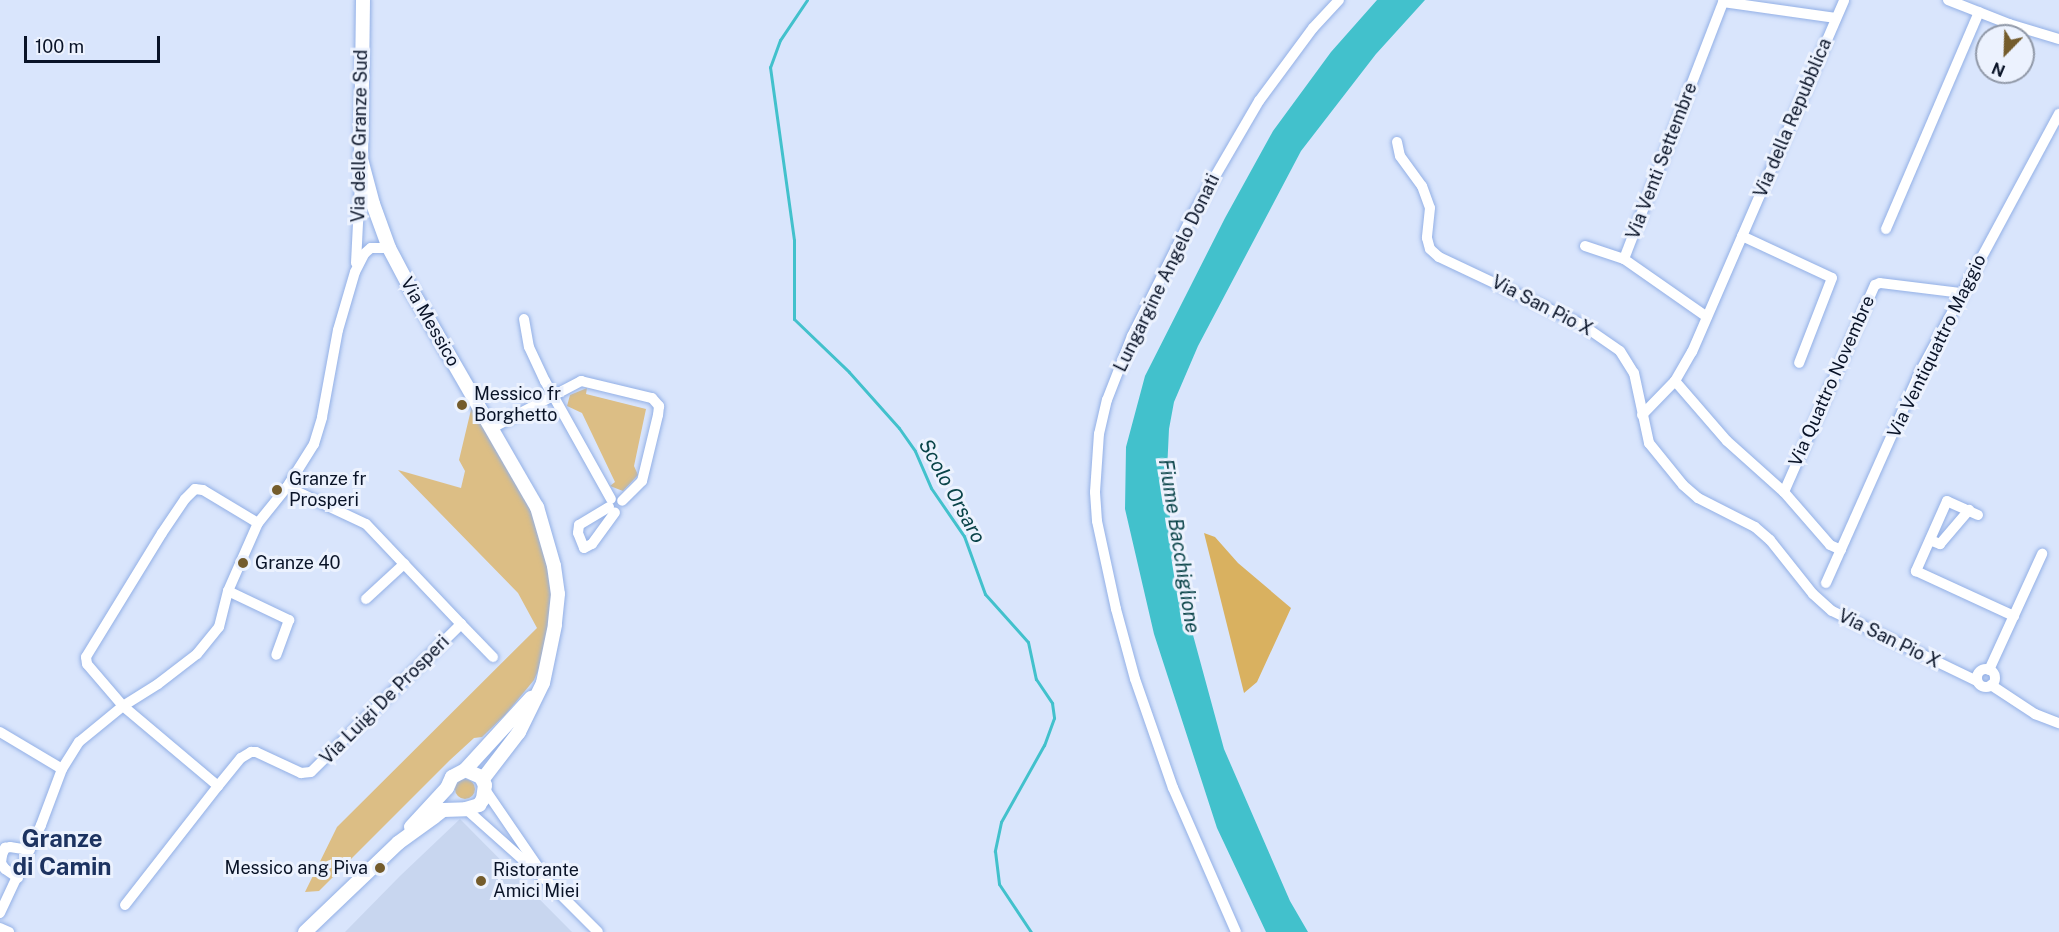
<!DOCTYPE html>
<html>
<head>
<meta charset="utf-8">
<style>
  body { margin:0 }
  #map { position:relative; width:2059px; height:932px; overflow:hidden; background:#d9e5fc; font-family:"Public Sans",sans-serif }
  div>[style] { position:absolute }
  .built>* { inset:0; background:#c8d6ef }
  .green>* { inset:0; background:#dcbe85 }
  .round { border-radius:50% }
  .forest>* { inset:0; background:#d9b160 }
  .water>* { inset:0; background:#42c1cc }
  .stream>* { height:3px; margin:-1.5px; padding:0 1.5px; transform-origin:1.5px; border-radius:1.5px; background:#42c1cc }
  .roads { filter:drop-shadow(0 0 2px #93b0e6) drop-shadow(0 0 2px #93b0e6) }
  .minor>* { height:10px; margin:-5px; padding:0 5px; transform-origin:5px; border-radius:5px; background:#fff }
  .minor>.ring { margin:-5px; padding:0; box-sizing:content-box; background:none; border:10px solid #fff; border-radius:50% }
  .tertiary>* { height:14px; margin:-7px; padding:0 7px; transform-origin:7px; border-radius:7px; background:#fff }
  .dots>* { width:16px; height:16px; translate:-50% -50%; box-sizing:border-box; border:3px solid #ecf2fe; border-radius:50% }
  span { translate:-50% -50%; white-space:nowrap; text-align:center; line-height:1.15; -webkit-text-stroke:6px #ecf2fe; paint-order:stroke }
  .street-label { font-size:18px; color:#091327 }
  .poi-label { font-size:18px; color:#091327 }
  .left { translate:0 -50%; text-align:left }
  .right { translate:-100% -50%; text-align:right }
  .water-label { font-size:20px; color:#094348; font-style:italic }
  .district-label { font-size:24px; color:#1d3360; font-weight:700 }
  .north { position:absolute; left:1975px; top:24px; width:60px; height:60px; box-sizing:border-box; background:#ecf2fe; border:2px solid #9199a8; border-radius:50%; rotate:203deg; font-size:16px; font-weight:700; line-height:24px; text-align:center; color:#091327 }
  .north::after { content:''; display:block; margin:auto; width:21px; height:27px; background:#745c2c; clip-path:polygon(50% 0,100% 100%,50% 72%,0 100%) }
  .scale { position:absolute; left:24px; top:36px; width:136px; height:27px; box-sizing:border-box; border:3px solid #091327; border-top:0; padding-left:8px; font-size:18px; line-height:21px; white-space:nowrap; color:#091327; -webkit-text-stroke:4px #ecf2fe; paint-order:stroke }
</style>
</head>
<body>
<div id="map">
  <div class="built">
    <i style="clip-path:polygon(460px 819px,572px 932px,345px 932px,400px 876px)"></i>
  </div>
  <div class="green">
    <i style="clip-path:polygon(587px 388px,586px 394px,646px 409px,634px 466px,638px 475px,623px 491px,610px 486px,615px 482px,582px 413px,567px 406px,570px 395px)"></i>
    <i style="clip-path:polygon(475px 393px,538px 506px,558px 626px,534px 680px,505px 715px,482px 737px,474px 738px,450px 760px,319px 891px,305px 892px,337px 827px,537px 628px,518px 593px,398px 470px,461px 488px,465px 471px,459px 460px)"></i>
    <i class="round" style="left:455px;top:779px;width:20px;height:20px"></i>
  </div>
  <div class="forest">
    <i style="clip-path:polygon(1204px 533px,1215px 537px,1238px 563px,1291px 608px,1257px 682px,1244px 693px)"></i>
  </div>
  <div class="water">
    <i style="clip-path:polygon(1377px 0,1425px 0,1376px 54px,1301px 151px,1198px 346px,1174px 402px,1169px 429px,1167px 471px,1171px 534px,1193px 635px,1224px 749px,1290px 901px,1308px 932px,1266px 932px,1217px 828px,1154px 634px,1125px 509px,1126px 447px,1145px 376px,1225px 218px,1273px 131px,1331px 52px)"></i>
  </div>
  <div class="stream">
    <i style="left:807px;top:0;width:48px;rotate:124deg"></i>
    <i style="left:780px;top:40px;width:29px;rotate:110deg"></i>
    <i style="left:770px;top:67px;width:175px;rotate:82.1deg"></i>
    <i style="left:794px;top:240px;width:79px;rotate:90deg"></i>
    <i style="left:794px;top:319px;width:76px;rotate:43.9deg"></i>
    <i style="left:849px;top:372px;width:75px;rotate:48.2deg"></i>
    <i style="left:899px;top:428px;width:28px;rotate:55deg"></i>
    <i style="left:915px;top:451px;width:40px;rotate:66.6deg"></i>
    <i style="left:931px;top:488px;width:58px;rotate:55.5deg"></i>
    <i style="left:964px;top:536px;width:62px;rotate:70.1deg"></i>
    <i style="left:985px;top:594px;width:64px;rotate:48.1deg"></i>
    <i style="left:1028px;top:642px;width:38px;rotate:78deg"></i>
    <i style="left:1036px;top:679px;width:29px;rotate:56deg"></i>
    <i style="left:1052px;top:703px;width:15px;rotate:82deg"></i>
    <i style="left:1054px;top:718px;width:29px;rotate:110deg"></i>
    <i style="left:1044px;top:745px;width:88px;rotate:119.2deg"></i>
    <i style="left:1001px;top:822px;width:30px;rotate:102deg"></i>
    <i style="left:995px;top:851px;width:33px;rotate:83deg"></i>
    <i style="left:999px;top:884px;width:58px;rotate:56.3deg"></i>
  </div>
  <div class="roads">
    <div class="minor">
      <i style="left:1948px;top:0;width:66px;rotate:21.5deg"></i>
      <i style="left:2009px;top:24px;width:52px;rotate:16.7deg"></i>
      <i style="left:1397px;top:142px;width:14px;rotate:78deg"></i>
      <i style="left:1400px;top:156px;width:37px;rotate:54deg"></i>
      <i style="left:1422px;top:186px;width:23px;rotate:70deg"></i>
      <i style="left:1430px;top:208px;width:30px;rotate:96deg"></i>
      <i style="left:1427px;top:238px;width:11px;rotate:75deg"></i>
      <i style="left:1430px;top:249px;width:12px;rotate:42deg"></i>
      <i style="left:1439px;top:257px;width:157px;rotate:25.3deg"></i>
      <i style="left:1581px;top:324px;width:47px;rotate:34.7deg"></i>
      <i style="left:1620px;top:351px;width:26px;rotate:58deg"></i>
      <i style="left:1634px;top:373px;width:72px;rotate:77.9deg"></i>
      <i style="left:1649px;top:443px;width:54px;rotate:51deg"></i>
      <i style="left:1683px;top:485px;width:20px;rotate:41deg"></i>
      <i style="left:1698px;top:498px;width:64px;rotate:27deg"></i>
      <i style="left:1755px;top:527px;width:20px;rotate:41deg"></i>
      <i style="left:1770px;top:540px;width:69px;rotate:51.5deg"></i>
      <i style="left:1813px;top:594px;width:25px;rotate:42deg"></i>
      <i style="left:1832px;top:611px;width:161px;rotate:25.8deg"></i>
      <i style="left:1886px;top:229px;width:236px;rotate:-66.8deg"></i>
      <i style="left:1742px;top:236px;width:99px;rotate:25deg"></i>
      <i style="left:1832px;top:278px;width:91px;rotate:111.2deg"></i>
      <i style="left:1585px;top:246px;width:41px;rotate:18.4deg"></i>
      <i style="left:1624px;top:259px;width:101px;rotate:34.9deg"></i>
      <i style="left:1624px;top:259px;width:275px;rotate:-68.9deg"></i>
      <i style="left:1723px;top:2px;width:114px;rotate:8.1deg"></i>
      <i style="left:356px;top:263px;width:98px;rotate:-87.1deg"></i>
      <i style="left:524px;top:319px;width:28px;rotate:80deg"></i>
      <i style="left:529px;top:347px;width:38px;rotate:65deg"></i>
      <i style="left:545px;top:381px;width:135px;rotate:60.8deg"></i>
      <i style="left:1675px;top:381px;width:79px;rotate:49.1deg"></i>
      <i style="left:1727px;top:441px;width:76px;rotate:41.8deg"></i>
      <i style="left:1784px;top:492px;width:70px;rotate:49deg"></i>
      <i style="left:1830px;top:545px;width:12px;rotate:24deg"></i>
      <i style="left:1642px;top:415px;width:47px;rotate:-45.9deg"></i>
      <i style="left:1675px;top:381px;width:34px;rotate:-60deg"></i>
      <i style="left:1692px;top:352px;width:383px;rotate:-66.6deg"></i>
      <i style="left:492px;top:428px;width:101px;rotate:-27.8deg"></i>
      <i style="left:581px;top:381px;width:73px;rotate:13.5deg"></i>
      <i style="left:652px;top:398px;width:11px;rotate:49deg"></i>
      <i style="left:659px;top:406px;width:9px;rotate:96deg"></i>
      <i style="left:658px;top:415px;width:68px;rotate:103.6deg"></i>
      <i style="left:642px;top:481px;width:28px;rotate:135deg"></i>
      <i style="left:1784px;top:492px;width:226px;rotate:-66.3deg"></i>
      <i style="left:1875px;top:285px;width:5px;rotate:-22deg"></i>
      <i style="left:1880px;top:283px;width:82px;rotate:7deg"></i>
      <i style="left:609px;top:507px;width:35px;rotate:149deg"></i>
      <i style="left:579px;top:525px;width:8px;rotate:97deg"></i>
      <i style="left:578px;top:533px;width:16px;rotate:68deg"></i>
      <i style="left:584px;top:548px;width:9px;rotate:-27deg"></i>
      <i style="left:592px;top:544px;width:39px;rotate:-54deg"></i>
      <i style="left:1978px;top:515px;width:34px;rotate:-156deg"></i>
      <i style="left:1947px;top:501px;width:77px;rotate:113.9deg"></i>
      <i style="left:1916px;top:571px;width:108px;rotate:24.7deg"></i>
      <i style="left:1930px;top:540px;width:11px;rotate:22deg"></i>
      <i style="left:1940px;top:544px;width:45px;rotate:-49.5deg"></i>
      <i style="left:1826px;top:583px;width:233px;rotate:-66deg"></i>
      <i style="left:1921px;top:370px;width:291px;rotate:-61.7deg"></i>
      <i style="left:228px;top:591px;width:68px;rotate:25.4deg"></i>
      <i style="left:289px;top:620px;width:37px;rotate:110deg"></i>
      <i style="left:366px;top:599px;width:52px;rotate:-42.6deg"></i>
      <i style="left:461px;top:624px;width:46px;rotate:45.9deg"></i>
      <i class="ring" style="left:1977px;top:669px;width:8px;height:8px"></i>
      <i style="left:1989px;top:670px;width:128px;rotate:-65.4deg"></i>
      <i style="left:1991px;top:685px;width:53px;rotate:33.4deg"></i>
      <i style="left:2035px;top:714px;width:26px;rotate:21deg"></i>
      <i style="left:0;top:732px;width:72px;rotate:30.8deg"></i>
      <i style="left:218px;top:786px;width:36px;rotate:-51deg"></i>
      <i style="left:241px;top:758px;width:12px;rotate:-31deg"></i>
      <i style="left:251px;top:752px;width:5px"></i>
      <i style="left:256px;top:752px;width:50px;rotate:25deg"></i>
      <i style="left:301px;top:773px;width:10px;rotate:-6deg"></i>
      <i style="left:311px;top:772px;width:211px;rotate:-44.6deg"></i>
      <i style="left:461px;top:624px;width:138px;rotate:-133.5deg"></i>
      <i style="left:366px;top:524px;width:87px;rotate:-154.9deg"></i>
      <i style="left:486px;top:791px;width:96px;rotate:55.6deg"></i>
      <i style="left:466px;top:809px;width:111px;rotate:41.7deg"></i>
      <i style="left:549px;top:883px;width:69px;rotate:45deg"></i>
      <i style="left:18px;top:878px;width:16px;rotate:-145deg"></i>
      <i style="left:5px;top:869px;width:7px;rotate:-124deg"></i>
      <i style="left:1px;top:863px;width:8px;rotate:-83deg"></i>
      <i style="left:2px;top:855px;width:8px;rotate:-67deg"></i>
      <i style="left:5px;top:848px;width:5px;rotate:-11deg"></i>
      <i style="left:10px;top:847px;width:20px;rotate:9deg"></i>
      <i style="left:125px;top:905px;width:151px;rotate:-52deg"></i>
      <i style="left:218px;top:786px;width:124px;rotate:-139.9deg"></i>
      <i style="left:123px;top:706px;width:55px;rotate:-130.6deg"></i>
      <i style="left:87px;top:664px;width:7px;rotate:-98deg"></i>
      <i style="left:86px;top:657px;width:145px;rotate:-58.5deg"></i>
      <i style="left:162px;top:533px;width:41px;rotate:-55.9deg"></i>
      <i style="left:185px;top:499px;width:14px;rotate:-45deg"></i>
      <i style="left:195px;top:489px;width:8px;rotate:7deg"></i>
      <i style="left:203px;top:490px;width:64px;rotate:31deg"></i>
      <i style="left:0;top:913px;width:97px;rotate:-65deg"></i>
      <i style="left:41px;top:825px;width:60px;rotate:-69.4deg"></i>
      <i style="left:62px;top:769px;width:32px;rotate:-58deg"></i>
      <i style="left:79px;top:742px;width:57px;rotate:-39.3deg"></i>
      <i style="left:123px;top:706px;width:41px;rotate:-32.2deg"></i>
      <i style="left:158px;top:684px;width:49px;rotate:-37.6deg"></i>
      <i style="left:197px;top:654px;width:35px;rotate:-51deg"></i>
      <i style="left:219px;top:627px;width:37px;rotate:-76deg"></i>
      <i style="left:228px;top:591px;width:74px;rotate:-66.2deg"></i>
      <i style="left:258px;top:523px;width:46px;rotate:-51.1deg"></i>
      <i style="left:287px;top:487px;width:51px;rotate:-57.9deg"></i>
      <i style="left:314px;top:444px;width:28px;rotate:-73deg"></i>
      <i style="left:322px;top:417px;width:88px;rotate:-79.6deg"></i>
      <i style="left:338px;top:330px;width:60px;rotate:-73.7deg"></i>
      <i style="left:355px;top:272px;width:20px;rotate:-63deg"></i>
      <i style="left:364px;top:254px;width:9px;rotate:-41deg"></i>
      <i style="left:371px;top:248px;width:18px"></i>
      <i style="left:0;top:928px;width:10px;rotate:24deg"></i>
      <i style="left:1236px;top:932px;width:157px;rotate:-113.6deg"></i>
      <i style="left:1173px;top:788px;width:115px;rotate:-109.2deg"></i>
      <i style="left:1135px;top:679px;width:73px;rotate:-105.2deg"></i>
      <i style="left:1116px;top:609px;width:90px;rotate:-102.2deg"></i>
      <i style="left:1097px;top:521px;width:29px;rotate:-94deg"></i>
      <i style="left:1095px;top:492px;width:58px;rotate:-86.1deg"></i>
      <i style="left:1099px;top:434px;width:35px;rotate:-77deg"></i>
      <i style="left:1107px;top:400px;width:69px;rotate:-68.7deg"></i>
      <i style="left:1132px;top:336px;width:134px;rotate:-63.4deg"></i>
      <i style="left:1192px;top:216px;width:133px;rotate:-59.8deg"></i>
      <i style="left:1259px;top:101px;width:91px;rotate:-53.5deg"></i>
      <i style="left:1313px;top:28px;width:38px;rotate:-47deg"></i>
    </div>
    <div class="tertiary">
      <i style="left:363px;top:0;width:159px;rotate:90.7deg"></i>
      <i style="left:361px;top:159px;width:47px;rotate:75.1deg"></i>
      <i style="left:373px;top:204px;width:47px;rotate:70deg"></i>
      <i style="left:389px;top:248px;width:41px;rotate:62.2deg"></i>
      <i style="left:408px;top:284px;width:258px;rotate:60deg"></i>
      <i style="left:537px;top:507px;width:61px;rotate:73.9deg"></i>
      <i style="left:554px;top:566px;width:28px;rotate:82deg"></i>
      <i style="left:558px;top:594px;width:31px;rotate:96deg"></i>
      <i style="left:555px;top:625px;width:59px;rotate:101.7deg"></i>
      <i style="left:543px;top:683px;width:55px;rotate:116.1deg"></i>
      <i style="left:519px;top:732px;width:59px;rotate:127.5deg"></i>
      <i style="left:411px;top:827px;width:53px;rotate:-47.3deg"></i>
      <i style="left:447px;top:788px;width:12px;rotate:-66deg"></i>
      <i style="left:452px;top:777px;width:15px;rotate:-28deg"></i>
      <i style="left:465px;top:770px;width:98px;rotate:-47.5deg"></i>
      <i style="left:305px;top:932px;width:129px;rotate:-43.7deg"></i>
      <i style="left:398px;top:843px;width:44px;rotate:-35.8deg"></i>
      <i style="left:434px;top:817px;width:11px;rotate:-38deg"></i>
      <i style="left:443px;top:810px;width:23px;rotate:-2deg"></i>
      <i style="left:466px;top:809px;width:14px;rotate:-17deg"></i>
      <i style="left:479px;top:805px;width:7px;rotate:-56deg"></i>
      <i style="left:483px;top:799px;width:14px;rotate:-82deg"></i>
      <i style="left:485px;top:785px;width:9px;rotate:-117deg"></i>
      <i style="left:481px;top:777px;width:17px;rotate:-156deg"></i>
    </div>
  </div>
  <div class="dots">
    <i style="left:462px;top:405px;background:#745c2c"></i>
    <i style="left:277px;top:490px;background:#745c2c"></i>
    <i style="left:243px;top:563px;background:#745c2c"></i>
    <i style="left:380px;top:868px;background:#745c2c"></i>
    <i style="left:481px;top:881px;background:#745c2c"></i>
  </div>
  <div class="street-label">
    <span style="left:1793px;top:118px;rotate:-67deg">Via della Repubblica</span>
    <span style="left:360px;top:136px;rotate:-89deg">Via delle Granze Sud</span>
    <span style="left:1662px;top:161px;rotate:-69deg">Via Venti Settembre</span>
    <span style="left:1167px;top:273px;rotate:-64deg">Lungargine Angelo Donati</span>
    <span style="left:1542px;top:306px;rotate:27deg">Via San Pio X</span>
    <span style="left:430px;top:322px;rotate:60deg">Via Messico</span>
    <span style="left:1937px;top:346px;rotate:-64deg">Via Ventiquattro Maggio</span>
    <span style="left:1832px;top:381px;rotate:-66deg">Via Quattro Novembre</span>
    <span style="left:1889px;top:639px;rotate:26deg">Via San Pio X</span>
    <span style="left:385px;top:700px;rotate:-45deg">Via Luigi De Prosperi</span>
  </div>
  <div class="poi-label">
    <span class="left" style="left:474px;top:405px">Messico fr<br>Borghetto</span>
    <span class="left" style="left:289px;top:490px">Granze fr<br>Prosperi</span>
    <span class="left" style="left:255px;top:563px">Granze 40</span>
    <span class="right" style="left:368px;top:868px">Messico ang Piva</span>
    <span class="left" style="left:493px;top:881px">Ristorante<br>Amici Miei</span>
  </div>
  <div class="water-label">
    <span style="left:952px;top:491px;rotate:61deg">Scolo Orsaro</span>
    <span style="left:1179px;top:546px;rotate:81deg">Fiume Bacchiglione</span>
  </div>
  <div class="district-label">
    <span style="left:62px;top:853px">Granze<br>di Camin</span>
  </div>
  <div class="north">N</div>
  <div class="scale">100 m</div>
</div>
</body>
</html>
